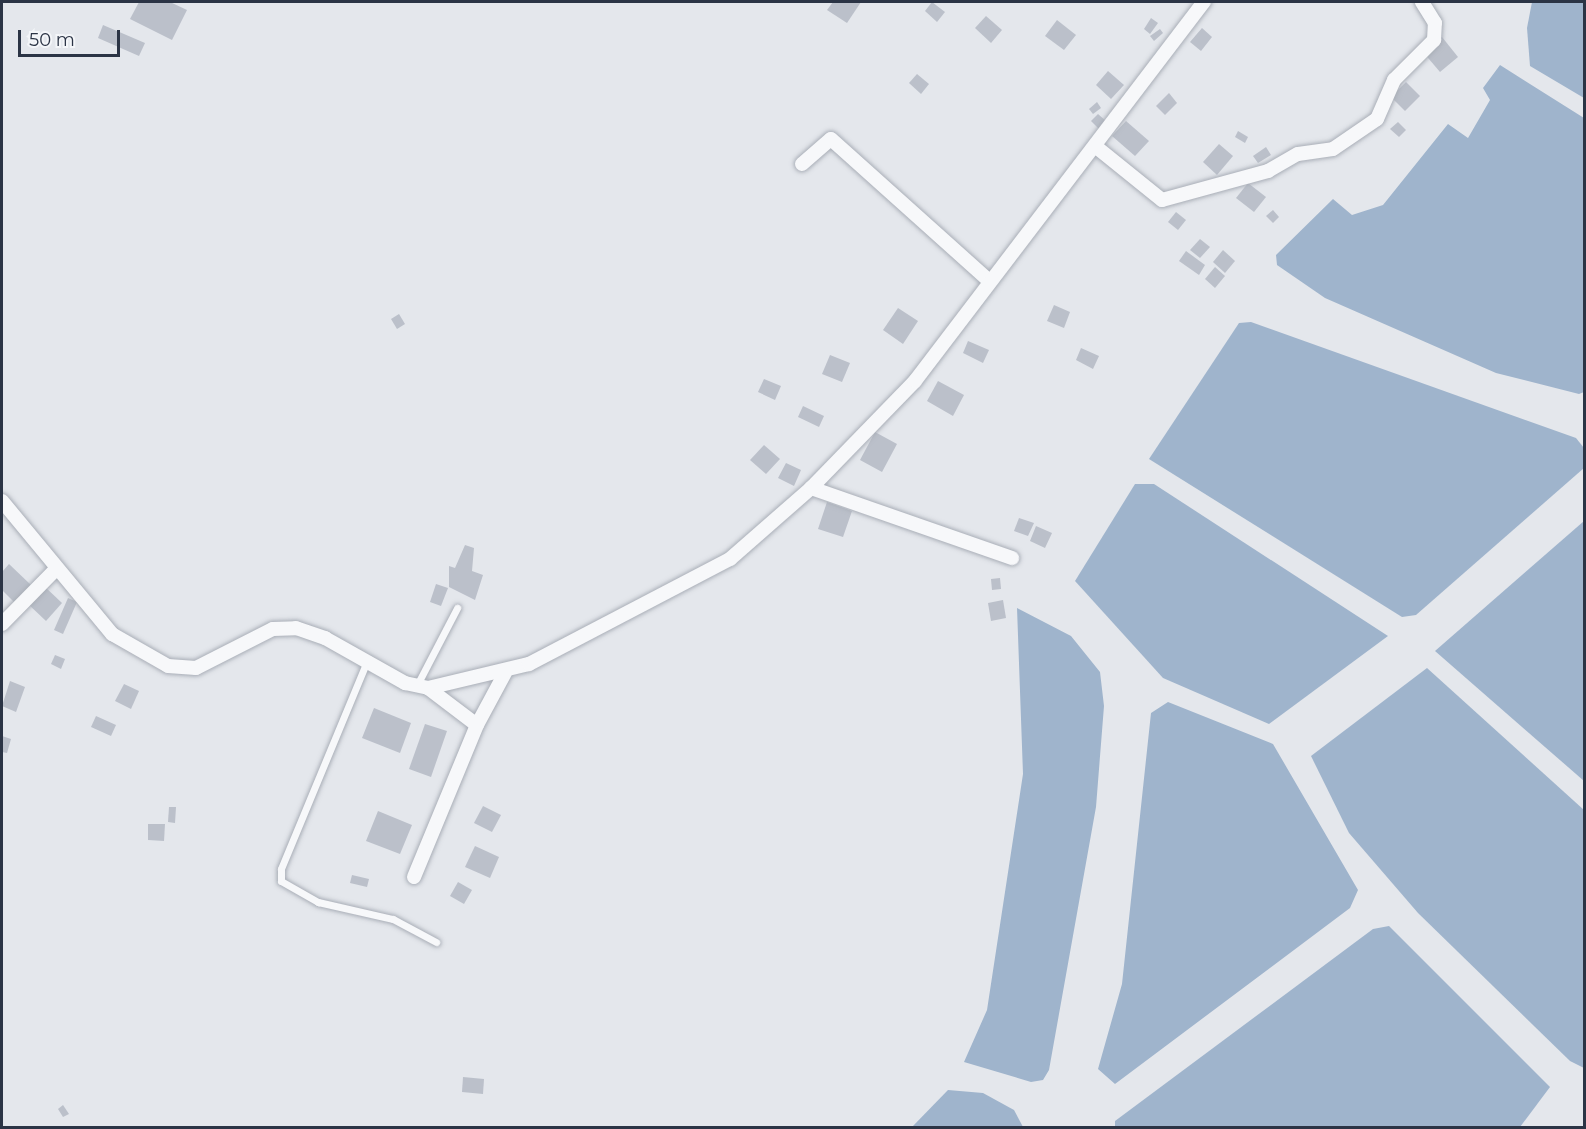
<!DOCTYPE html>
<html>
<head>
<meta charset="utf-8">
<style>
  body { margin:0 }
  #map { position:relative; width:1586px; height:1129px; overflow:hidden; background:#e4e7ec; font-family:Montserrat,sans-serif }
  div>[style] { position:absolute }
  .water>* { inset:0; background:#9fb4cc }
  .building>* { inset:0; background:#bbc0ca }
  .roads { filter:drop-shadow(0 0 2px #a9aeb7) drop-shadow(0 0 2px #a9aeb7) }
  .lane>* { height:7px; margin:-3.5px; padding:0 3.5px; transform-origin:3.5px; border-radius:3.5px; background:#f7f8fa }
  .street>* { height:14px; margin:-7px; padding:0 7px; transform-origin:7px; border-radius:7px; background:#f7f8fa }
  span { translate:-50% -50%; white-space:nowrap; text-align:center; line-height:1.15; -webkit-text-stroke:5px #f4f6f9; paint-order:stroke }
  .frame { position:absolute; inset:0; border:3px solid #2b3445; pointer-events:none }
  .scale { position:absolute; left:18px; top:30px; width:102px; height:27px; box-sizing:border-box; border:3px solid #2b3445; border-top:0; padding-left:8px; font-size:18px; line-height:21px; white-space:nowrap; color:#2b3445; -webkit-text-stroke:4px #f4f6f9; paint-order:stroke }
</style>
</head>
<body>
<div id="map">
  <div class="water">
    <i style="clip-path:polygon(1532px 2px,1584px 2px,1584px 98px,1530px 66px,1527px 28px)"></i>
    <i style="clip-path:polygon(1500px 65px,1584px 118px,1584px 392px,1579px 394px,1496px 373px,1325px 298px,1277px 265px,1276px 255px,1333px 199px,1352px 215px,1383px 205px,1448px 124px,1468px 138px,1490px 100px,1483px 88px)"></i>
    <i style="clip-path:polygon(1251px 322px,1576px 438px,1584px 448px,1584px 468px,1416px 615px,1402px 617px,1149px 459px,1239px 323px)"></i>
    <i style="clip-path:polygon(1135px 484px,1154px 484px,1388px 636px,1269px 724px,1163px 678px,1075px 581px)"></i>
    <i style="clip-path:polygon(1584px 521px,1584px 781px,1435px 651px)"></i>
    <i style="clip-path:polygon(1017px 608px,1071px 636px,1100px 672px,1104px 706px,1096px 807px,1049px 1070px,1043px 1080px,1031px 1082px,964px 1062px,987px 1010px,1023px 774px)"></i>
    <i style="clip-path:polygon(1427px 668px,1584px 810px,1584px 1068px,1570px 1061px,1418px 913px,1349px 833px,1311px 756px)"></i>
    <i style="clip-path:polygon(1168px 702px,1273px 744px,1358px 890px,1350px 908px,1115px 1084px,1098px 1069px,1122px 984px,1151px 713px)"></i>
    <i style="clip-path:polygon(1389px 926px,1550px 1087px,1520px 1127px,1115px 1127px,1115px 1121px,1373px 929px)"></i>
    <i style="clip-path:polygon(948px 1090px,983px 1093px,1014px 1110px,1023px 1127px,912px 1127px)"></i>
  </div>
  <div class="building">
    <i style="clip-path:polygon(139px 2px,170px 2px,187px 10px,172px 40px,130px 19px)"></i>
    <i style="clip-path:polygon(833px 2px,861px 2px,847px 23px,827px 10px)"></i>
    <i style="clip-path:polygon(932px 2px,945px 12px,937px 22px,925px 11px)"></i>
    <i style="clip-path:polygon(986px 16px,1002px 30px,991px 43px,975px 28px)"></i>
    <i style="clip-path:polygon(1151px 18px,1158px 23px,1150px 34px,1144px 29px)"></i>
    <i style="clip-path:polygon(1057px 20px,1076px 35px,1064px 50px,1045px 36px)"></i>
    <i style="clip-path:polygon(103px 25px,145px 43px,139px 56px,98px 38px)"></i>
    <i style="clip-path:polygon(1202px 28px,1212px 37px,1201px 51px,1190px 42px)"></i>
    <i style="clip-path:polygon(1160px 29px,1163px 33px,1154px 41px,1150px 36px)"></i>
    <i style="clip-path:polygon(1442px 37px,1458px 57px,1440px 72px,1423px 52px)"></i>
    <i style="clip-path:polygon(1108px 71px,1124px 85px,1111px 99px,1096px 85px)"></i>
    <i style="clip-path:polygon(917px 74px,929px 84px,921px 94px,909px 83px)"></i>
    <i style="clip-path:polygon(1406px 82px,1420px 96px,1405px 111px,1391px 97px)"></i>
    <i style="clip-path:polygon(1169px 93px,1177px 103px,1165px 115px,1156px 106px)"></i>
    <i style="clip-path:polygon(1097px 102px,1101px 108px,1093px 114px,1089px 109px)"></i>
    <i style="clip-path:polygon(1098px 114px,1107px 122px,1099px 129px,1091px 121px)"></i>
    <i style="clip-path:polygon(1126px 121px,1149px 141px,1135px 156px,1112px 136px)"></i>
    <i style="clip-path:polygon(1398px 122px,1406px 130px,1399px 137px,1390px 129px)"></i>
    <i style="clip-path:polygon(1238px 131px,1248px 137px,1245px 143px,1235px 137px)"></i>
    <i style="clip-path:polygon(1219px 144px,1233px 156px,1217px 175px,1203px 162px)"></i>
    <i style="clip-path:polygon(1266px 147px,1271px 155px,1258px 163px,1253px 156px)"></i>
    <i style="clip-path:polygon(1248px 183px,1266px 197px,1254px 212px,1236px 198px)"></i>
    <i style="clip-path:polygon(1273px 210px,1279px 217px,1273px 223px,1266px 216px)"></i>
    <i style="clip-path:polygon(1176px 212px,1186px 220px,1178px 230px,1168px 222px)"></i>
    <i style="clip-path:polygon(1200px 239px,1210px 247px,1200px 258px,1190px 250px)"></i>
    <i style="clip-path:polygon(1223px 250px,1235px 261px,1225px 273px,1213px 262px)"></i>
    <i style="clip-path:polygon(1186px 251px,1205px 265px,1199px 275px,1179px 261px)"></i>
    <i style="clip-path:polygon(1215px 267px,1225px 276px,1215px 288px,1205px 279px)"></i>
    <i style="clip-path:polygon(1054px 305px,1070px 312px,1064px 328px,1047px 321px)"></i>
    <i style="clip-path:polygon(898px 308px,918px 321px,903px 344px,883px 330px)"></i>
    <i style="clip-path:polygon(399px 314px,405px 324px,397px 329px,391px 319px)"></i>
    <i style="clip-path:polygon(968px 341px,989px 350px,983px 363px,963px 353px)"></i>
    <i style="clip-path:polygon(1081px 348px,1099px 356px,1093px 369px,1076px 360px)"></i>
    <i style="clip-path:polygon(830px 355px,850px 363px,842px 382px,822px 374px)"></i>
    <i style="clip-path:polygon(764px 379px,781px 386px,775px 400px,758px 392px)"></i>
    <i style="clip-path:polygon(938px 381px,964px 395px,953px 416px,927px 401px)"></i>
    <i style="clip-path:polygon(803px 406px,824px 416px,819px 427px,798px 417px)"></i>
    <i style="clip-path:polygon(875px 432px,897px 444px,882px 472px,860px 460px)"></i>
    <i style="clip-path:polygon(764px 445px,780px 459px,766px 474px,750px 460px)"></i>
    <i style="clip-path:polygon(786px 463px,801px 470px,794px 486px,778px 478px)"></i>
    <i style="clip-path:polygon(827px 502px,852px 511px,843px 537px,818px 529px)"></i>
    <i style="clip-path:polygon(1019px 518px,1034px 523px,1028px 536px,1014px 531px)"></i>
    <i style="clip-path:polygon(1036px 526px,1052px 533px,1045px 548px,1030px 541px)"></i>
    <i style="clip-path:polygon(465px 545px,474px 548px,472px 571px,483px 575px,475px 600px,449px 587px,449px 566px,455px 568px)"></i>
    <i style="clip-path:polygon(9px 564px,31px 585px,15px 603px,2px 590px,2px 572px)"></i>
    <i style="clip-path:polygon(1000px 578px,1001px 589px,992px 590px,991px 579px)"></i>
    <i style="clip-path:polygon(436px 584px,448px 588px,441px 606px,430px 602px)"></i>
    <i style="clip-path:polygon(43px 585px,62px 603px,46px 621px,27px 603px)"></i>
    <i style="clip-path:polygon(68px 598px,77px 602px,63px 634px,54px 630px)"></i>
    <i style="clip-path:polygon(1003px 600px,1006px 618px,991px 621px,988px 603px)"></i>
    <i style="clip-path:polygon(55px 655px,65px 659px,61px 669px,51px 664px)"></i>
    <i style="clip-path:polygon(10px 681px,25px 687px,16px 712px,2px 706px)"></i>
    <i style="clip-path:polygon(124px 684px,139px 691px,131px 709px,115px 701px)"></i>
    <i style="clip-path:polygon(374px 708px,411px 723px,400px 753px,362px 738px)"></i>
    <i style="clip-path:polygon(96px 716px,116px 725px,111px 736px,91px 727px)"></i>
    <i style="clip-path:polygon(425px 724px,447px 731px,431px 777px,409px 769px)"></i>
    <i style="clip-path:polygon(2px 736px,11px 739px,7px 753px,2px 752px)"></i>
    <i style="clip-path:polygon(483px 806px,501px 815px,492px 832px,474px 823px)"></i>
    <i style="clip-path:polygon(169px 807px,176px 807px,175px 823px,168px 822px)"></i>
    <i style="clip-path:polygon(378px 811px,412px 825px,400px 854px,366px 841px)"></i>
    <i style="clip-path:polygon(148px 824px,165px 824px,164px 841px,148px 840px)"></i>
    <i style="clip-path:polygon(475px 846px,499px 857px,490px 878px,465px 867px)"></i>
    <i style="clip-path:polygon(352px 875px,369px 879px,367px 887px,350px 883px)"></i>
    <i style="clip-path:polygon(458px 882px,472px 890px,464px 904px,450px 896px)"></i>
    <i style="clip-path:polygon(463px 1077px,484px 1079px,483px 1094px,462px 1092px)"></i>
    <i style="clip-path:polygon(63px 1105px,69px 1114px,63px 1117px,58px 1109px)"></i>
  </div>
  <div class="roads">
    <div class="lane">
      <i style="left:367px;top:661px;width:225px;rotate:112.5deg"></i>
      <i style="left:281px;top:869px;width:12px;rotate:90deg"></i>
      <i style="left:281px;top:881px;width:43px;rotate:29.6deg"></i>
      <i style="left:318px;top:902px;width:77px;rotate:12.8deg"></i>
      <i style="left:393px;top:919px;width:49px;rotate:28.1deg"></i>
      <i style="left:417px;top:685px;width:87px;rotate:-62.5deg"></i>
    </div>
    <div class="street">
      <i style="left:1095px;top:146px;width:86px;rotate:38.9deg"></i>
      <i style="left:1162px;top:200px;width:110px;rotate:-15.3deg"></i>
      <i style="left:1268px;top:171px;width:34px;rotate:-30deg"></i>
      <i style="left:1298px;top:154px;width:35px;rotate:-8deg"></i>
      <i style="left:1333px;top:149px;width:53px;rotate:-34.3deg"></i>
      <i style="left:1377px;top:119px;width:43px;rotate:-66.4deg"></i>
      <i style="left:1394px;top:80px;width:57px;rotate:-45deg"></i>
      <i style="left:1434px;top:40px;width:17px;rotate:-87deg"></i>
      <i style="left:1435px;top:23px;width:25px;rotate:-122deg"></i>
      <i style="left:802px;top:164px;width:38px;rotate:-41deg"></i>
      <i style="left:831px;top:139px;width:212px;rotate:41.9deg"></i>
      <i style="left:811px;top:488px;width:213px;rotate:19.2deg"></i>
      <i style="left:2px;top:501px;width:173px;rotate:50.4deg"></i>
      <i style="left:112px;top:634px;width:64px;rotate:29.7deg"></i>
      <i style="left:168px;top:666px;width:28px;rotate:4deg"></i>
      <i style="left:196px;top:668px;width:86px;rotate:-26.9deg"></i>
      <i style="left:273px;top:629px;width:23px;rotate:-2deg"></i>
      <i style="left:296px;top:628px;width:31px;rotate:19deg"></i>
      <i style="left:325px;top:638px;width:92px;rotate:29.4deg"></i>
      <i style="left:405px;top:683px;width:24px;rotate:12deg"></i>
      <i style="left:428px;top:688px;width:104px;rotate:-13.4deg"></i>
      <i style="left:529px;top:664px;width:227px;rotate:-27.6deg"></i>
      <i style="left:730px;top:559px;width:108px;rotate:-41.2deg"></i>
      <i style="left:811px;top:488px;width:149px;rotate:-45.8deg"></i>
      <i style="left:915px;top:381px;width:477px;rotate:-52.7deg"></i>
      <i style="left:2px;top:624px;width:78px;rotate:-45.5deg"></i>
      <i style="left:428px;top:688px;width:61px;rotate:37.1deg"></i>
      <i style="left:414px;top:877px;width:165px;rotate:-67.5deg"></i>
      <i style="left:477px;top:725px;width:59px;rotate:-61.7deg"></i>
    </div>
  </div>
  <div class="frame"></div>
  <div class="scale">50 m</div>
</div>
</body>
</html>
